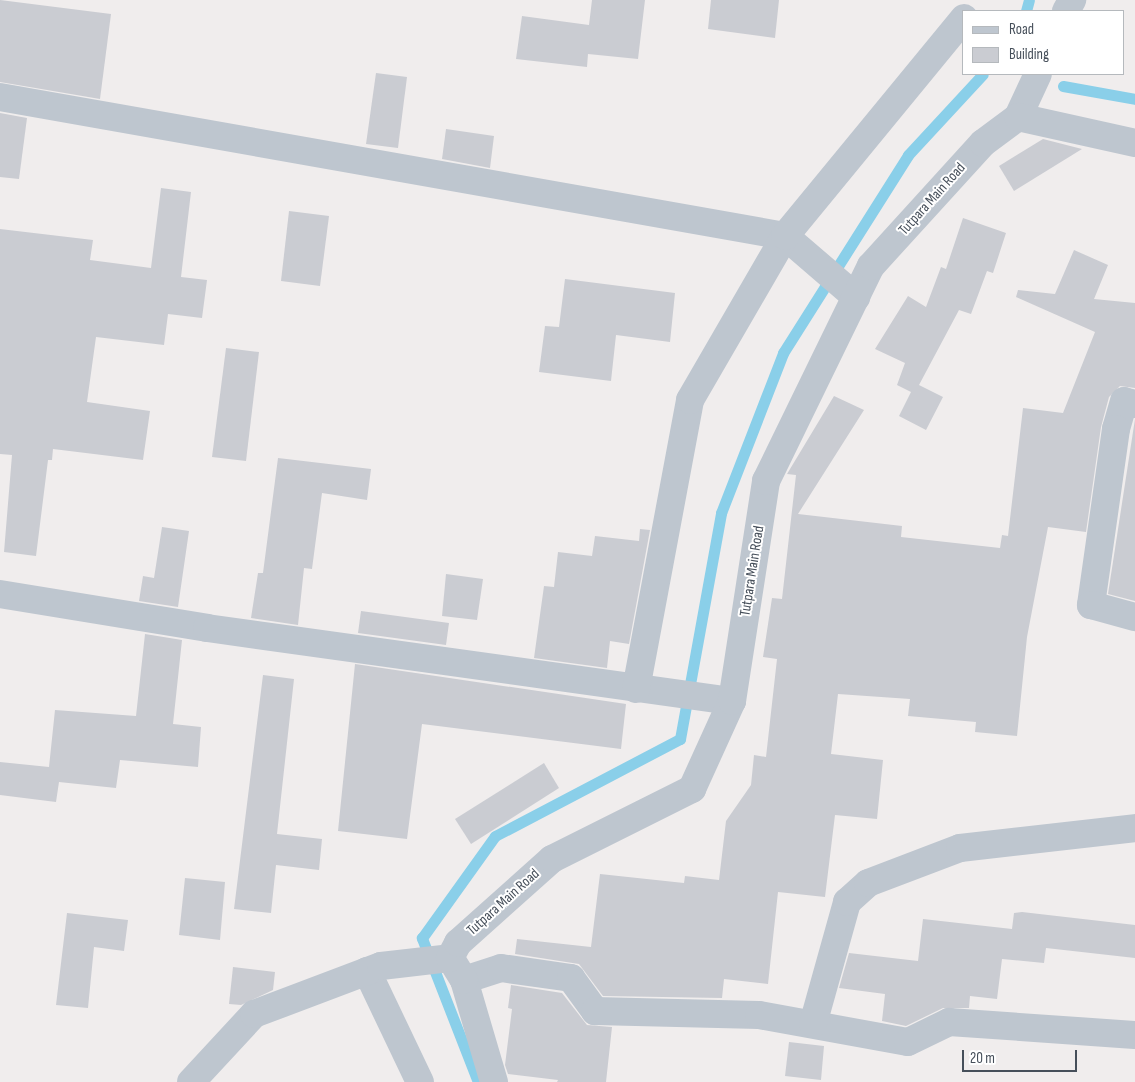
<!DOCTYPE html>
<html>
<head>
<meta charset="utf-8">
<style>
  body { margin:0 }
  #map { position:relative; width:1135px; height:1082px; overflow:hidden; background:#f0eded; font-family:"Sofia Sans Condensed",sans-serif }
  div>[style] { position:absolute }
  .stream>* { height:11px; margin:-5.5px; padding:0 5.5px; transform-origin:5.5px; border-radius:5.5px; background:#8acfe9 }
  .building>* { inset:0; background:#caccd2 }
  .minor>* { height:28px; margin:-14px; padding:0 14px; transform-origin:14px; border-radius:14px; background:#bec6cf }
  span { translate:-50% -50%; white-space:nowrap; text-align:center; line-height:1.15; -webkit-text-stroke:4px #fff; paint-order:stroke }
  .street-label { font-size:15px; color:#464f5a }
  .legend { position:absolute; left:962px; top:10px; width:162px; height:65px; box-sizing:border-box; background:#fff; border:1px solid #b5b9bd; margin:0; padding:6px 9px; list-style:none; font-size:15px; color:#464f5a }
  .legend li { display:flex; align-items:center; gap:10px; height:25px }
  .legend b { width:25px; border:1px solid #b5b9bd }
  .scale { position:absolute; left:962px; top:1050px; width:115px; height:22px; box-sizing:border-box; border:2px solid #464f5a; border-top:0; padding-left:6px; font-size:15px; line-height:18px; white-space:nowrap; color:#464f5a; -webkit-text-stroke:4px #fff; paint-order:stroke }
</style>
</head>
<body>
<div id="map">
  <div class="stream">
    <i style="left:1026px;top:11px;width:11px;rotate:-75deg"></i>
    <i style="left:1063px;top:86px;width:73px;rotate:10.2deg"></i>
    <i style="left:478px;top:1082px;width:155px;rotate:-111.3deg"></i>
    <i style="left:422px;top:938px;width:125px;rotate:-54.4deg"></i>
    <i style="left:495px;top:836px;width:209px;rotate:-27.7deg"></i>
    <i style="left:680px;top:739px;width:230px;rotate:-79.7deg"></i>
    <i style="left:721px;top:513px;width:172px;rotate:-68.8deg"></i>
    <i style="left:783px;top:353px;width:234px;rotate:-57.7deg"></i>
    <i style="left:908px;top:155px;width:110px;rotate:-47.2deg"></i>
  </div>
  <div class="building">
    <i style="clip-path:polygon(0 0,111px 14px,100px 99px,0 82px)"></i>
    <i style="clip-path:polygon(592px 0,645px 0,638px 59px,588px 54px,587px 67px,516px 59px,522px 16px,589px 25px)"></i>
    <i style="clip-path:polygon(711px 0,779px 0,775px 38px,708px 29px)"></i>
    <i style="clip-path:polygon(376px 73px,407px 77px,398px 148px,366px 144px)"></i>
    <i style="clip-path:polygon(0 113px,27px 118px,19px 179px,0 177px)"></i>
    <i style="clip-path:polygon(446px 129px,494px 136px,490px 168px,442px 159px)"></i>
    <i style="clip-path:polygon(1043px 139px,1082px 149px,1014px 191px,999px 166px)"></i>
    <i style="clip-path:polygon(161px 188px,191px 192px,181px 277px,207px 280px,202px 318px,168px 314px,164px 345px,96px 337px,87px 402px,150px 411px,143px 460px,53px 449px,52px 460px,48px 460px,36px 556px,4px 552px,12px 455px,0 454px,0 229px,93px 240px,90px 260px,151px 268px)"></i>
    <i style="clip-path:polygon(289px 211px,329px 216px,320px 286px,281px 281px)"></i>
    <i style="clip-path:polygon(963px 218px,1006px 233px,993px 273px,987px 271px,971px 314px,959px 310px,919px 385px,943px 397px,926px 430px,899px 416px,911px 392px,897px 385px,905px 363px,875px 349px,908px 296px,926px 307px,941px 267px,946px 269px)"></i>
    <i style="clip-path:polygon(1074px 250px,1108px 265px,1094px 299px,1135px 303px,1135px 388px,1120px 386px,1109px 397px,1101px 427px,1086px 532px,1048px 527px,1027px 637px,1017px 736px,975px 732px,976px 722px,908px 716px,910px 699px,838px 694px,831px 754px,883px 760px,877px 819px,835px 815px,825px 897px,778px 892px,768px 984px,724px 979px,722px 998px,603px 996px,579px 964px,515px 954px,517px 939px,591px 947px,600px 874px,684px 883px,685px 876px,719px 880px,726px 821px,751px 785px,754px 755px,766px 757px,777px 659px,763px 657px,772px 598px,782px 599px,796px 475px,787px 474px,834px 396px,864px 410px,798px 514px,902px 526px,901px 537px,1000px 548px,1002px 535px,1008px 536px,1023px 408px,1063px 413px,1095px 332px,1016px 297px,1018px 290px,1055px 294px)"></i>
    <i style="clip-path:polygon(565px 279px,675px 293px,670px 342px,616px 335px,611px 381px,539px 372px,545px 326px,559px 327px)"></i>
    <i style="clip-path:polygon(226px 348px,259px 352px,246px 461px,212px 457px)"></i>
    <i style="clip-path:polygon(1135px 419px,1135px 601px,1108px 594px)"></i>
    <i style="clip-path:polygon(278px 458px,371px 469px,367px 500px,322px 493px,312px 569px,304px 568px,298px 625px,251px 618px,258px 573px,263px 573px)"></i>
    <i style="clip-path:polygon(162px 527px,189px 531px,178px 607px,139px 601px,143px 576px,154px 578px)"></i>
    <i style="clip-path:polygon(640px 529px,650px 530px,629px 644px,610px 641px,607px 668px,534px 658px,544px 586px,554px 587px,558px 552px,592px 556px,595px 536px,639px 541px)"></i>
    <i style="clip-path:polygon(446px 574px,483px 579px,477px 620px,442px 616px)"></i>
    <i style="clip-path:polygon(361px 611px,449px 623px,446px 645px,358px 633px)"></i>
    <i style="clip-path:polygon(145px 634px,182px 640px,173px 724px,201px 727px,198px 767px,120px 760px,116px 788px,59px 782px,56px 802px,0 795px,0 762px,49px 767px,55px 710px,136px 716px)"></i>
    <i style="clip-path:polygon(355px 664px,626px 704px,621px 749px,422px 724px,407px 839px,338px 831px)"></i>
    <i style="clip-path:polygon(263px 675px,294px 679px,277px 834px,322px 839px,319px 870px,276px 865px,271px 913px,234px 909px)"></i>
    <i style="clip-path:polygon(544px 763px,559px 788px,471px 844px,455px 819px)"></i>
    <i style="clip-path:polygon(185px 878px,225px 882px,220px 940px,179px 935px)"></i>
    <i style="clip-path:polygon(1022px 912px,1135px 925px,1135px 958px,1046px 948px,1044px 963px,1002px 959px,997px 999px,970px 996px,969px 1008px,943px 1008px,906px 1026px,882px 1021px,885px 994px,839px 988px,849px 953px,918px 961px,923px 919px,1012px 929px,1014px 913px)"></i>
    <i style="clip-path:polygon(67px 913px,128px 920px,124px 951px,94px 947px,88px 1008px,56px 1005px)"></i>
    <i style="clip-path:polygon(233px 967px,275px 972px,273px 990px,241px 1005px,229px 1004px)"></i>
    <i style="clip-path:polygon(511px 985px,562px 993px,587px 1025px,612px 1027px,606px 1082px,557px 1082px,558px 1080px,508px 1074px,505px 1065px,512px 1009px,508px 1008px)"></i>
    <i style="clip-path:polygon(789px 1042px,824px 1046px,821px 1080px,785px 1076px)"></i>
  </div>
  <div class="minor">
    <i style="left:1066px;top:11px;width:13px;rotate:-61deg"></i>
    <i style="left:0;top:97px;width:797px;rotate:10.04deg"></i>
    <i style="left:785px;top:236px;width:94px;rotate:40.7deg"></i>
    <i style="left:1018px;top:117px;width:47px;rotate:-65.1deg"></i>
    <i style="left:1135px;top:404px;width:11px;rotate:-165deg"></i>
    <i style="left:1124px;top:401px;width:29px;rotate:106deg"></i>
    <i style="left:1116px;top:429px;width:178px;rotate:98.1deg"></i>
    <i style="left:1091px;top:605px;width:46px;rotate:15.3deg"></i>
    <i style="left:0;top:594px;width:210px;rotate:9.3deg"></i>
    <i style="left:207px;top:628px;width:530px;rotate:7.92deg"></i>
    <i style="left:636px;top:689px;width:294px;rotate:-79.4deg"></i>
    <i style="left:690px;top:400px;width:190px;rotate:-59.9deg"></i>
    <i style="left:785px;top:236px;width:282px;rotate:-50.6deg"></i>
    <i style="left:367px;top:971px;width:123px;rotate:64.5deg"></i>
    <i style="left:464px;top:980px;width:39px;rotate:-18deg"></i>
    <i style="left:501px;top:968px;width:71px;rotate:8.1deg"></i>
    <i style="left:571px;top:978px;width:41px;rotate:54deg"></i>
    <i style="left:595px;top:1011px;width:164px;rotate:1.4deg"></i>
    <i style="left:759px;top:1015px;width:151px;rotate:10.3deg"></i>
    <i style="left:908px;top:1042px;width:46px;rotate:-26deg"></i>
    <i style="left:949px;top:1022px;width:186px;rotate:4deg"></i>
    <i style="left:813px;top:1024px;width:127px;rotate:-74.4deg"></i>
    <i style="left:847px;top:902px;width:28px;rotate:-42deg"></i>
    <i style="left:868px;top:883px;width:98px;rotate:-20.8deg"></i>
    <i style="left:960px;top:848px;width:176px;rotate:-6.5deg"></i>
    <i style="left:191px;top:1082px;width:93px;rotate:-47.2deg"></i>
    <i style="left:254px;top:1014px;width:136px;rotate:-20.7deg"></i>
    <i style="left:381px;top:966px;width:69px;rotate:-6.6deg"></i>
    <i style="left:494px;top:1082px;width:106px;rotate:-106.4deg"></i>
    <i style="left:464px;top:980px;width:26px;rotate:-122deg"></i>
    <i style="left:450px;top:958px;width:17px;rotate:-62deg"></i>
    <i style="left:458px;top:943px;width:126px;rotate:-41.8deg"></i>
    <i style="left:552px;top:859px;width:157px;rotate:-26.6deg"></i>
    <i style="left:692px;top:789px;width:97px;rotate:-65.6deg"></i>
    <i style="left:732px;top:701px;width:223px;rotate:-81.2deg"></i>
    <i style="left:766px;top:481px;width:239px;rotate:-64deg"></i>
    <i style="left:871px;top:266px;width:166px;rotate:-47.7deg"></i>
    <i style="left:983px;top:143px;width:44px;rotate:-36.6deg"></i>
    <i style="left:1018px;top:117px;width:120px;rotate:12.5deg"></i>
  </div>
  <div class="street-label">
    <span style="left:932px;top:199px;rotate:-48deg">Tutpara Main Road</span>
    <span style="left:752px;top:571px;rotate:-81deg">Tutpara Main Road</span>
    <span style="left:503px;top:902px;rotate:-42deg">Tutpara Main Road</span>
  </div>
  <ul class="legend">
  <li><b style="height:6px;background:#bec6cf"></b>Road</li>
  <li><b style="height:14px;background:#caccd2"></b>Building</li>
  </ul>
  <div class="scale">20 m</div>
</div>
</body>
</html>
